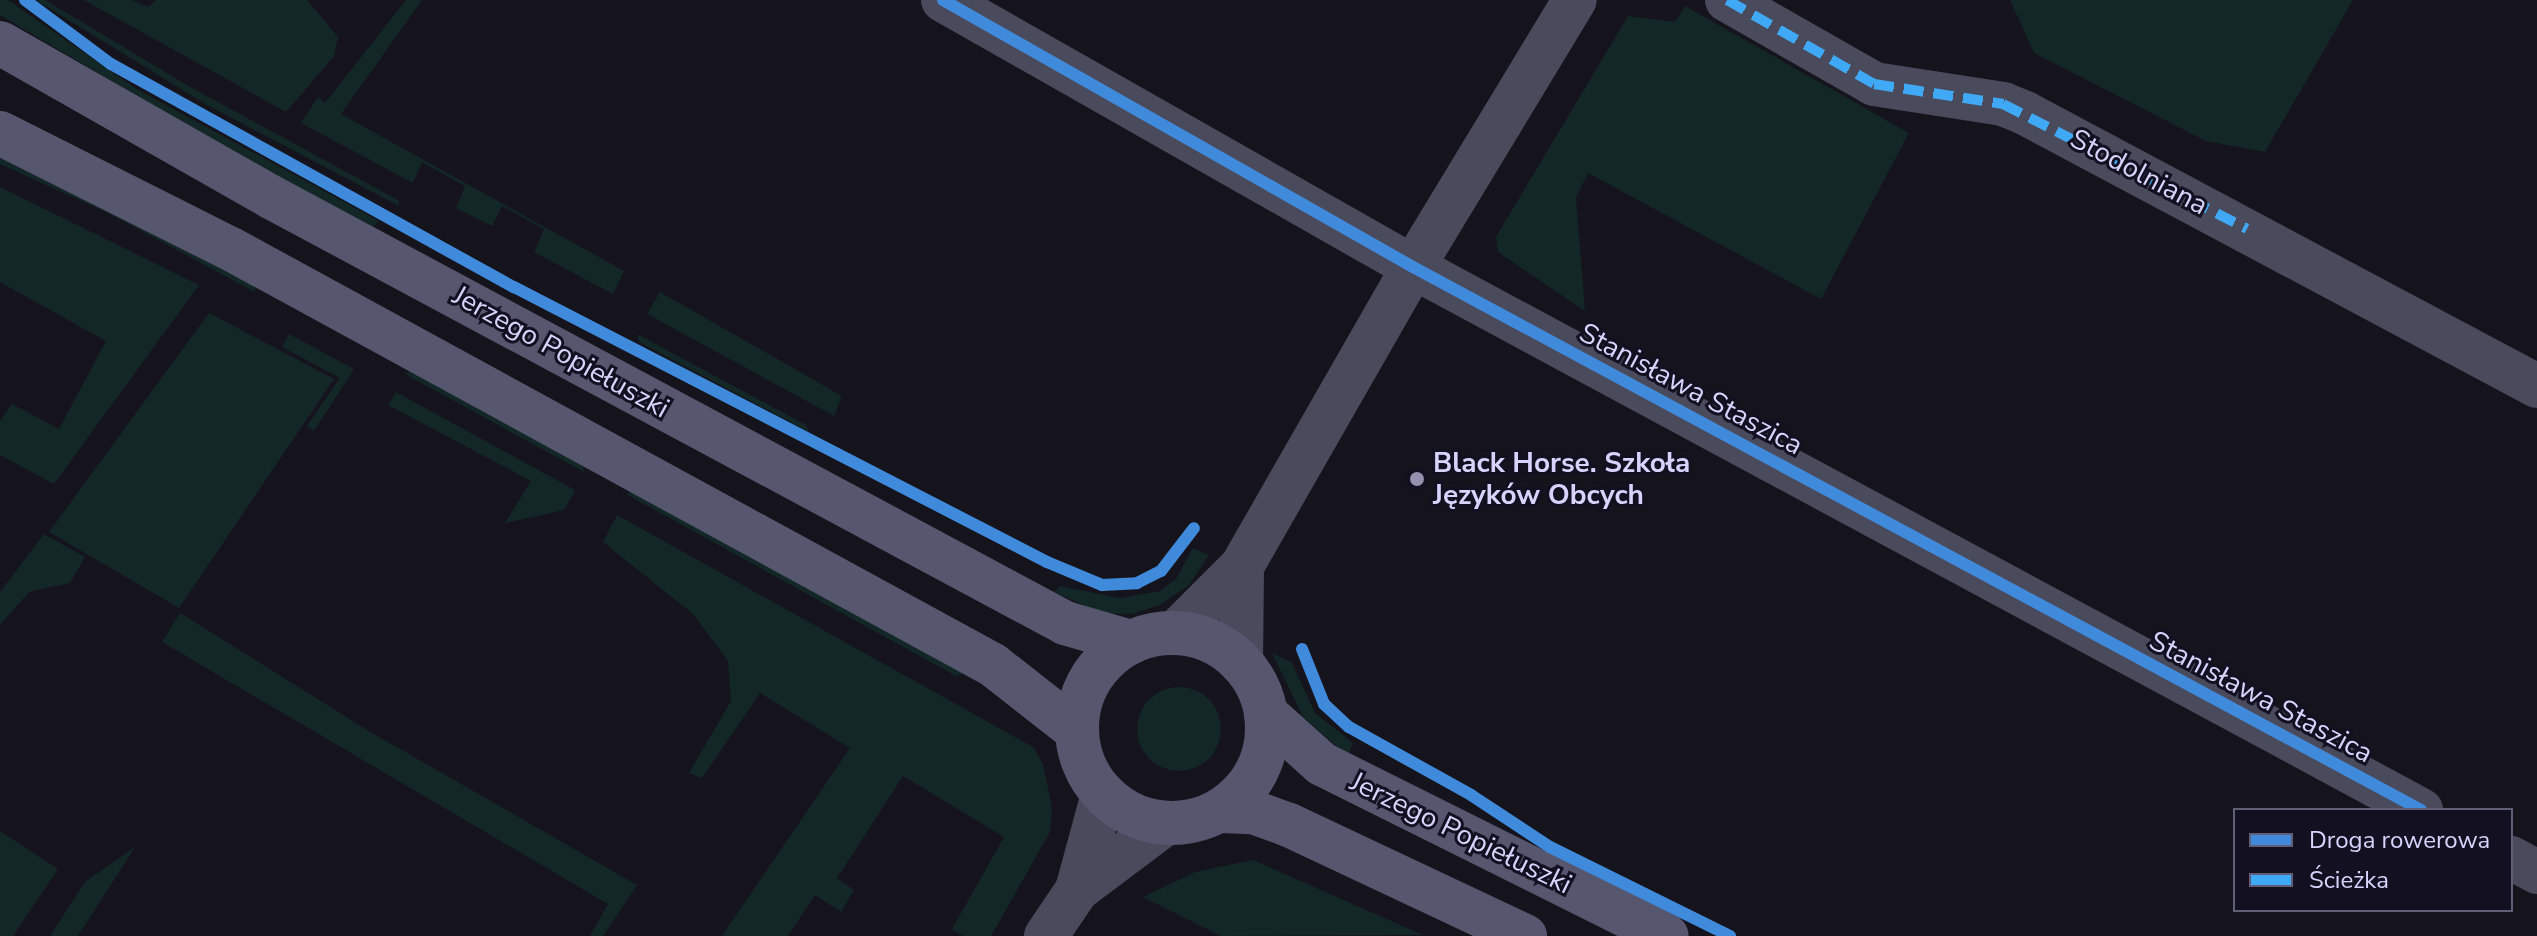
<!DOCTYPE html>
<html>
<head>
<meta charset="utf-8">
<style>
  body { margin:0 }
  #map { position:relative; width:2537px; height:936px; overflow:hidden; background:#15141d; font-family:"Nunito Sans",sans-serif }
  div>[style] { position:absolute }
  .green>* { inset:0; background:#132727 }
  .round { border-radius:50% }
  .street>* { height:44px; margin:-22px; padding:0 22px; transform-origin:22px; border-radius:22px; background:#4a4a5d }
  .secondary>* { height:44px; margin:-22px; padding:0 22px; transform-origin:22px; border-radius:22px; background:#57566f }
  .secondary>.ring { margin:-22px; padding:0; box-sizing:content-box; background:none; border:44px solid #57566f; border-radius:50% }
  .quiet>* { height:10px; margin-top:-5px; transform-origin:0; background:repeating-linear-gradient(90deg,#3fa9f5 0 20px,transparent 0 30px) }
  .cycleway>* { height:12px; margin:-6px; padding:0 6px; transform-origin:6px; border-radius:6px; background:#408adc }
  .dots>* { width:22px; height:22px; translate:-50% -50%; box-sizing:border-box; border:4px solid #121021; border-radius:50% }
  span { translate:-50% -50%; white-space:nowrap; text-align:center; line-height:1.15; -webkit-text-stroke:6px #121021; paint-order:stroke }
  .street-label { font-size:28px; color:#d8d3fb }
  .poi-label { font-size:28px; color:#d8d3fb; font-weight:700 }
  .left { translate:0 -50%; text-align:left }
  .legend { position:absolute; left:2233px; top:808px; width:280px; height:104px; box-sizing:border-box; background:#121021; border:2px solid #615e78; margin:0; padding:10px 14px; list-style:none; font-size:24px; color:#d8d3fb }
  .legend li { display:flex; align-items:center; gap:16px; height:40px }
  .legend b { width:40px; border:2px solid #615e78 }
</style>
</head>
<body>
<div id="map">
  <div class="green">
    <i style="clip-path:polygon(0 0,8px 0,135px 88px,379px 221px,373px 227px,225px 148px,0 15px)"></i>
    <i style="clip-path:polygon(36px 0,45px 0,192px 88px,398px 200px,399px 206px,207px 105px)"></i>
    <i style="clip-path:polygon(84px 0,132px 0,148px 7px,156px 0,307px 0,338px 37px,334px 56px,286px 112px)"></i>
    <i style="clip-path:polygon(406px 0,422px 0,341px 114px,624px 271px,613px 294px,534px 252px,544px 229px,502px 206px,492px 226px,456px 208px,465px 186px,422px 162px,413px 183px,301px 123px,318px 97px,325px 103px)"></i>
    <i style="clip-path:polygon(2010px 0,2353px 0,2265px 152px,2206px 141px,2034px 53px)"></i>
    <i style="clip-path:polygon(1685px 6px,1909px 133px,1821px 299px,1588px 173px,1576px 197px,1585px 311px,1498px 252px,1496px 237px,1628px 16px,1675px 22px)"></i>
    <i style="clip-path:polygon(0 152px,255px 279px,255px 292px,108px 213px,0 164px)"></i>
    <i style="clip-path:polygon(0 187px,199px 285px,54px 484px,0 455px,0 421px,12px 404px,59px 429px,106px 341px,0 282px)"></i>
    <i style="clip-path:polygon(660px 292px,842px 396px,834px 416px,647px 314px)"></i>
    <i style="clip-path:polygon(209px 313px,334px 379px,179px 608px,49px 532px)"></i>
    <i style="clip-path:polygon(289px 334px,354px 369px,314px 431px,307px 426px,340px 378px,282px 347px)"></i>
    <i style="clip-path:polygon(637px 334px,806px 425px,809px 432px,639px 342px)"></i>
    <i style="clip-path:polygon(419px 367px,582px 458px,584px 472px,405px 374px)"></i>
    <i style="clip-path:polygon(396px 392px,575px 490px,564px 510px,505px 523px,531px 481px,388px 405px)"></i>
    <i style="clip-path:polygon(639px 489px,967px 672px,956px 676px,626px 494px)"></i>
    <i style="clip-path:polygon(617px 515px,1033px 747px,1043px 764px,1052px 808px,1050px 832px,991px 936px,963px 936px,952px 929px,1004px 837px,903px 776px,837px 878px,854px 890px,841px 912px,815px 895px,788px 936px,722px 936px,850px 748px,760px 693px,702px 778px,689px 773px,731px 701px,728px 661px,693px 614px,603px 542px)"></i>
    <i style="clip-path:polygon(44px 534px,85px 557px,70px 583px,29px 592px,0 625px,0 592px)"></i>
    <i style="clip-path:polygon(1193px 548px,1209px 555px,1189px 585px,1160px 605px,1132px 614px,1102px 613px,1054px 592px,1060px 586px,1120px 598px,1160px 591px,1176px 579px)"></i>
    <i style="clip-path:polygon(180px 613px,367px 730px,637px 885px,603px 936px,590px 936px,608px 904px,162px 642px)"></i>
    <i style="clip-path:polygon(1272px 653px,1292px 663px,1315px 713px,1353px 743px,1348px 756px,1303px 717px)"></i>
    <i class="round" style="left:1137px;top:687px;width:84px;height:84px"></i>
    <i style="clip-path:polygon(0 831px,58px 869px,13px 936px,0 936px)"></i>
    <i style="clip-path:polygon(135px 847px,78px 936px,50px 936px,85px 882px)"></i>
    <i style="clip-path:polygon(1253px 860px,1423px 935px,1221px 936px,1143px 897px,1195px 872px)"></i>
  </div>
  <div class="street">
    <i style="left:943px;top:0;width:541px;rotate:29.6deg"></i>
    <i style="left:1413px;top:267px;width:1145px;rotate:28.31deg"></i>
    <i style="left:1727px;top:0;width:169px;rotate:29.7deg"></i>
    <i style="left:1874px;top:84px;width:131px;rotate:8.8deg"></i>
    <i style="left:2003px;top:104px;width:24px;rotate:22deg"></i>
    <i style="left:2025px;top:113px;width:580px;rotate:28.07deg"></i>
    <i style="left:1176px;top:632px;width:93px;rotate:-45deg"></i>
    <i style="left:1242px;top:566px;width:344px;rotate:-60.2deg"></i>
    <i style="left:1413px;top:267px;width:312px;rotate:-58.8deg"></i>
    <i style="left:1241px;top:663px;width:97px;rotate:-89.4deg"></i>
    <i style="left:2511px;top:858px;width:30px;rotate:28deg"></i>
    <i style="left:1077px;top:890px;width:99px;rotate:-74.8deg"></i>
    <i style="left:1046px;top:936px;width:55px;rotate:-56deg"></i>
    <i style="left:1077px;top:890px;width:110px;rotate:-36.9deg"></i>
  </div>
  <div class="secondary">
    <i style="left:0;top:43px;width:312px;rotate:29.6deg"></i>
    <i style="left:271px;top:197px;width:901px;rotate:28.21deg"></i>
    <i style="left:1065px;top:623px;width:69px;rotate:16.1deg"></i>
    <i style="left:0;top:133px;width:258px;rotate:26.7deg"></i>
    <i style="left:231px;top:249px;width:868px;rotate:28.63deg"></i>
    <i style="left:993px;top:665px;width:105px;rotate:38.1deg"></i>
    <i class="ring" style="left:1077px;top:633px;width:146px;height:146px"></i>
    <i style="left:1266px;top:714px;width:75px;rotate:41.8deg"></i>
    <i style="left:1322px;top:764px;width:385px;rotate:26.5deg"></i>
    <i style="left:1220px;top:811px;width:33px;rotate:2deg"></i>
    <i style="left:1253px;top:812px;width:38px;rotate:20deg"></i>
    <i style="left:1289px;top:825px;width:261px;rotate:25.2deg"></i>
  </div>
  <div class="quiet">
    <i style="left:1727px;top:0;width:169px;rotate:29.7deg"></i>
    <i style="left:1874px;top:84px;width:131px;rotate:8.8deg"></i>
    <i style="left:2003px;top:104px;width:274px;rotate:27.1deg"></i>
  </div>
  <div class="cycleway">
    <i style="left:25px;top:0;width:107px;rotate:36.7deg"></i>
    <i style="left:111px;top:64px;width:461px;rotate:29deg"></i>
    <i style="left:514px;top:287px;width:600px;rotate:27.29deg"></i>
    <i style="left:1047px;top:562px;width:60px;rotate:22.7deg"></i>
    <i style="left:1102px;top:585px;width:35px;rotate:-3deg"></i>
    <i style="left:1137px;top:583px;width:27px;rotate:-27deg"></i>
    <i style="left:1161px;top:571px;width:54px;rotate:-52.5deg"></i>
    <i style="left:943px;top:0;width:541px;rotate:29.6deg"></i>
    <i style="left:1413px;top:267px;width:1145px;rotate:28.31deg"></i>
    <i style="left:1302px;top:649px;width:59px;rotate:68.2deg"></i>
    <i style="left:1324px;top:704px;width:34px;rotate:43deg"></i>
    <i style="left:1349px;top:727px;width:140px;rotate:29.1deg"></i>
    <i style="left:1471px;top:795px;width:95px;rotate:33.4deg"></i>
    <i style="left:1550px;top:847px;width:201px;rotate:26.3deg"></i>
  </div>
  <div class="dots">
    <i style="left:1417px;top:479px;background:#9490ad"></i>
  </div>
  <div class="street-label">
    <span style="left:2139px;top:172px;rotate:28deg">Stodolniana</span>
    <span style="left:561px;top:352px;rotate:29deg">Jerzego Popiełuszki</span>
    <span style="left:1691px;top:389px;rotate:28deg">Stanisława Staszica</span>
    <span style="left:2261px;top:697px;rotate:28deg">Stanisława Staszica</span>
    <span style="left:1461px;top:833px;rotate:26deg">Jerzego Popiełuszki</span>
  </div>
  <div class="poi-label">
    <span class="left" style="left:1433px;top:479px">Black Horse. Szkoła<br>Języków Obcych</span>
  </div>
  <ul class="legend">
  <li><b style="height:10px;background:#408adc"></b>Droga rowerowa</li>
  <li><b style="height:10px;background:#3fa9f5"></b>Ścieżka</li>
  </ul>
</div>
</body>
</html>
